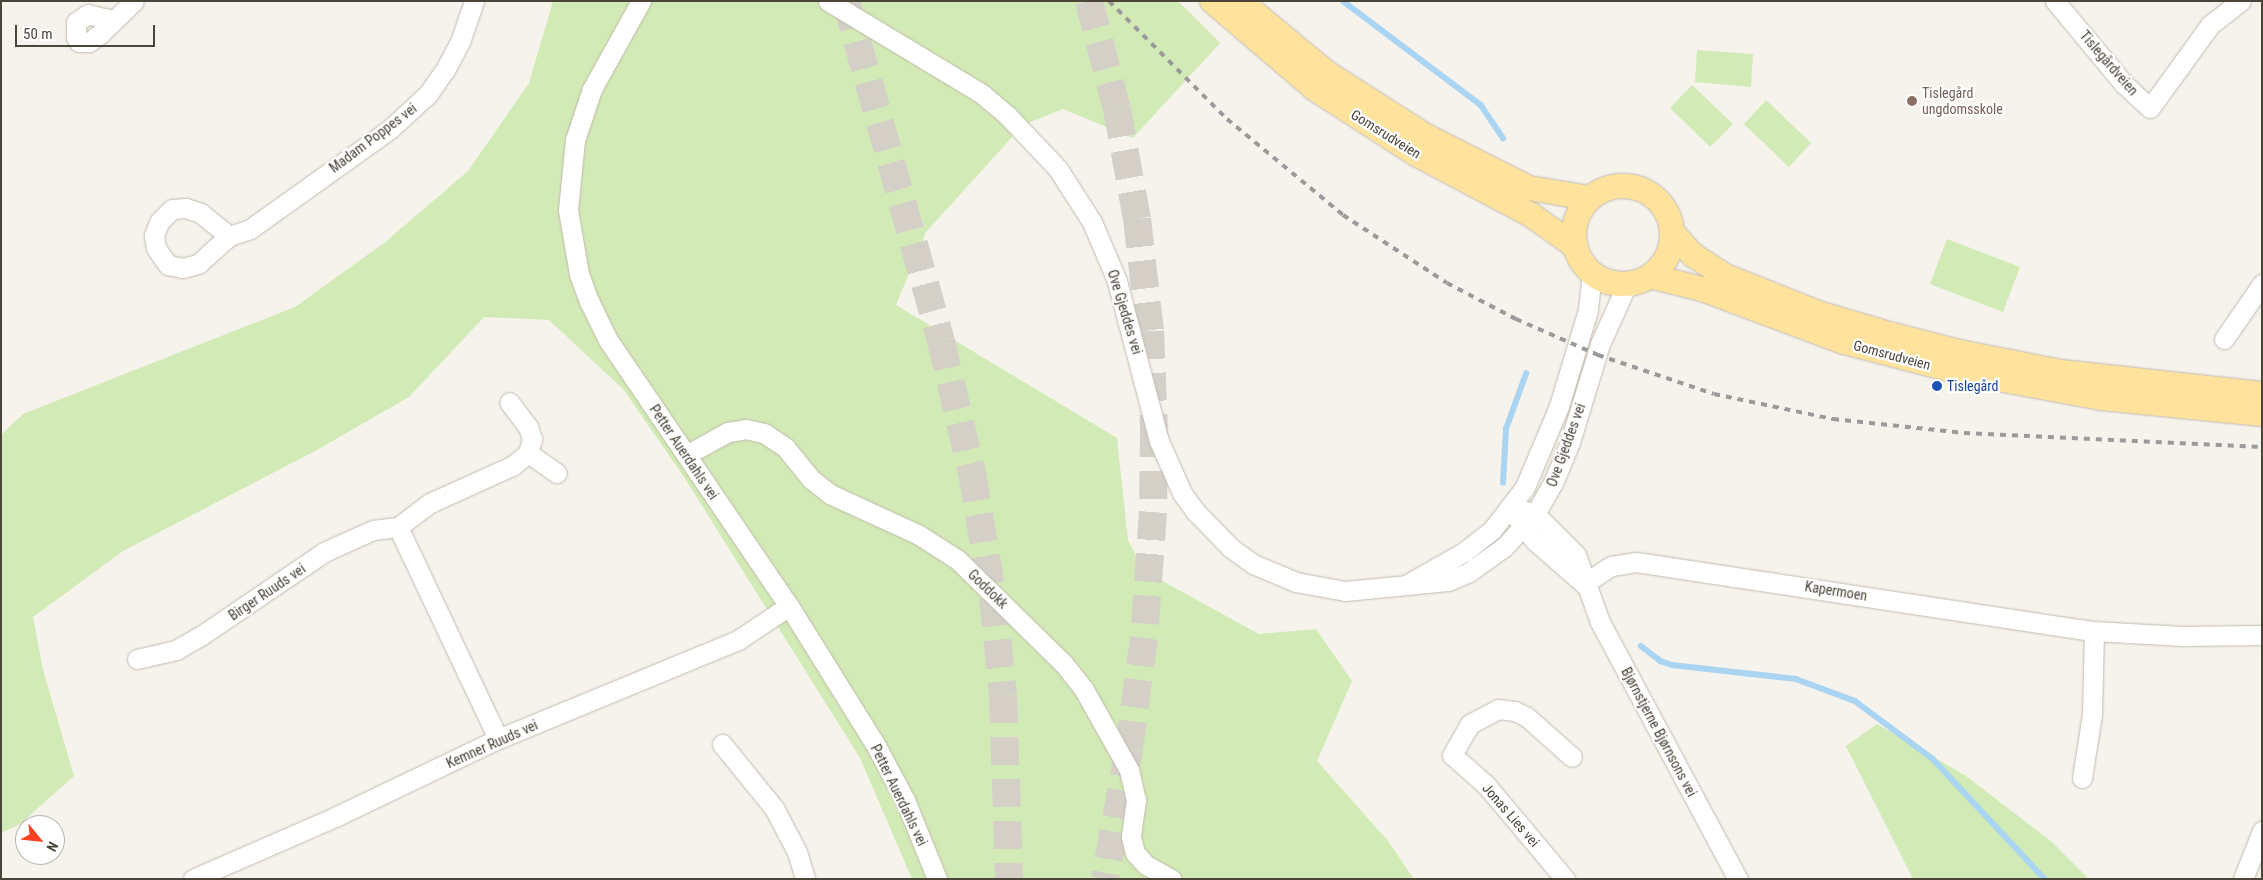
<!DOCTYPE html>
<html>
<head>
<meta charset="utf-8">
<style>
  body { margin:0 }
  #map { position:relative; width:2263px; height:880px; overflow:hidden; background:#f6f3ec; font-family:"Roboto Condensed",sans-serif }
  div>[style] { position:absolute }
  .green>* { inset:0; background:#d2eab5 }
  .stream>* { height:5.5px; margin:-2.75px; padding:0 2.75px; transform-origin:2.75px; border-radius:2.75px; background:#a9d4f2 }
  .highway-tunnel>* { height:28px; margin-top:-14px; transform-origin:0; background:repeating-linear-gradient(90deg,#d4d0c8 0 28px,transparent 0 42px) }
  .roads { filter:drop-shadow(0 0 1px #c2bbae) drop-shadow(0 0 1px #c2bbae) }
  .minor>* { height:19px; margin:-9.5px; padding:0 9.5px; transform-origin:9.5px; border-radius:9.5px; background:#fff }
  .major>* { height:24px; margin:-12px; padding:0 12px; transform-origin:12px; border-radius:12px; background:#ffe39c }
  .major>.ring { margin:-12px; padding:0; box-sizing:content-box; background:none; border:24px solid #ffe39c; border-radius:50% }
  .rail>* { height:4px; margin-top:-2px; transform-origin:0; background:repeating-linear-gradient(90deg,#9a9a9a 0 6px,transparent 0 12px) }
  .dots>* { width:14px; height:14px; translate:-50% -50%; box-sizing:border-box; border:2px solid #fff; border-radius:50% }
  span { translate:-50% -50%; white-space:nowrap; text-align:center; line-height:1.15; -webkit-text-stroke:4.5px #fff; paint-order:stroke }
  .street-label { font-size:14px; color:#4b4439 }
  .education-label { font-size:14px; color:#785e54 }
  .left { translate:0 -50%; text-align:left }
  .transit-label { font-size:14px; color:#164399 }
  .frame { position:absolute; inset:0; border:2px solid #4b4439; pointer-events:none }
  .north { position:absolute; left:15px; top:815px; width:50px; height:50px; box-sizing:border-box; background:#fff; border:1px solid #b7b4b0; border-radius:50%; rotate:118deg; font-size:14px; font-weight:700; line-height:20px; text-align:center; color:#4b4439 }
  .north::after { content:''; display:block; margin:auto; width:18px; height:22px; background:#fc3f1d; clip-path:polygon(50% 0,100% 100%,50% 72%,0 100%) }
  .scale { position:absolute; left:15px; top:25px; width:140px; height:22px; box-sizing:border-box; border:2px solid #4b4439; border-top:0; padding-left:6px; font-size:15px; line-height:18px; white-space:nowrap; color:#4b4439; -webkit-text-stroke:4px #fff; paint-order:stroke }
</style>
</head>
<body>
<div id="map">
  <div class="green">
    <i style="clip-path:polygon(553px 1px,1178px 1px,1220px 43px,1133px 138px,1063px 109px,1023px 125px,926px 232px,896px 305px,1117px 438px,1128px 540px,1144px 571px,1259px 634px,1316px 629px,1352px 681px,1317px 761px,1388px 841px,1414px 879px,912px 879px,860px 758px,684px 477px,623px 389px,549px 320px,484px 317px,409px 397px,315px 451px,123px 551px,33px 617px,43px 670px,74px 776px,20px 824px,1px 833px,1px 435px,23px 414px,295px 307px,384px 243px,468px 171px,529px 83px)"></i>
    <i style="clip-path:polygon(1697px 50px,1753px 54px,1751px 87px,1695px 82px)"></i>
    <i style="clip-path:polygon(1692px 85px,1733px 124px,1710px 147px,1670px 108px)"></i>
    <i style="clip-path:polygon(1766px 100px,1811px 143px,1789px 167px,1744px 124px)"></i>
    <i style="clip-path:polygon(1947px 239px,2020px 267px,2003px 312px,1930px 284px)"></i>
    <i style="clip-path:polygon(1877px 724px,1966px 776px,2052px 842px,2089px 879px,1913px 879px,1846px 746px)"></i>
  </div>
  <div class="stream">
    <i style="left:1343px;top:1px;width:173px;rotate:37deg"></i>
    <i style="left:1481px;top:105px;width:40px;rotate:56deg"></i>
    <i style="left:1503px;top:483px;width:54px;rotate:-86.8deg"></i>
    <i style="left:1506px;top:429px;width:59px;rotate:-70deg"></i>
    <i style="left:1641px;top:646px;width:25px;rotate:37deg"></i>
    <i style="left:1661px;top:661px;width:12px;rotate:20deg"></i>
    <i style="left:1672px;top:665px;width:125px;rotate:6.4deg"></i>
    <i style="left:1796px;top:679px;width:63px;rotate:20.4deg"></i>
    <i style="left:1855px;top:701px;width:97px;rotate:36.6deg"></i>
    <i style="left:1933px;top:759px;width:164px;rotate:47deg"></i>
  </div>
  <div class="highway-tunnel">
    <i style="left:846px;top:1px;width:353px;rotate:74.4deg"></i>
    <i style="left:941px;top:341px;width:136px;rotate:76.8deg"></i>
    <i style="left:972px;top:473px;width:127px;rotate:80.5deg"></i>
    <i style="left:993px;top:598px;width:98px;rotate:84.1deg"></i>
    <i style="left:1003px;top:695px;width:184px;rotate:88.1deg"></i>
    <i style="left:1089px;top:1px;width:112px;rotate:75.5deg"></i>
    <i style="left:1117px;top:109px;width:112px;rotate:79.7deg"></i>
    <i style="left:1137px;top:219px;width:113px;rotate:83.4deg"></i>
    <i style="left:1150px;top:331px;width:98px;rotate:87.7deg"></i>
    <i style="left:1154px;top:429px;width:83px;rotate:90.7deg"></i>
    <i style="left:1153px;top:512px;width:126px;rotate:94.1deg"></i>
    <i style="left:1144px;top:638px;width:112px;rotate:97.7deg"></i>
    <i style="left:1129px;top:749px;width:132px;rotate:100.5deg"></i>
  </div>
  <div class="roads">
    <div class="minor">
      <i style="left:641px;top:1px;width:101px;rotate:119.1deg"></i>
      <i style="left:592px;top:89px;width:54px;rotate:108.4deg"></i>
      <i style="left:575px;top:140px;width:70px;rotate:95.7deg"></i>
      <i style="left:568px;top:210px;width:65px;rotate:80.2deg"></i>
      <i style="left:579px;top:274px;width:29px;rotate:70deg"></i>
      <i style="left:589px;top:301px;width:43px;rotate:64deg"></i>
      <i style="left:608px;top:340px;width:322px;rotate:55.8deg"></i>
      <i style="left:789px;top:606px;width:163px;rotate:58.1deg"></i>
      <i style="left:875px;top:744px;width:64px;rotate:61.8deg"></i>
      <i style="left:905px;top:800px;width:85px;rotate:67.9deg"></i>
      <i style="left:828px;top:1px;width:180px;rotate:31.1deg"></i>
      <i style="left:982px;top:94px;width:33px;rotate:40deg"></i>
      <i style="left:1007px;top:115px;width:74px;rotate:46.6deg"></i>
      <i style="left:1058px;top:169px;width:63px;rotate:57.3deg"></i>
      <i style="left:1092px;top:222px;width:64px;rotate:67deg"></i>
      <i style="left:1117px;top:281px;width:165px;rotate:75.3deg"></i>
      <i style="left:1159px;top:441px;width:57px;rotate:66.1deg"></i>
      <i style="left:1182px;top:493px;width:24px;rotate:54deg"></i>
      <i style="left:1196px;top:512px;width:50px;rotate:45.8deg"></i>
      <i style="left:1231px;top:548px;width:27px;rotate:36deg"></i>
      <i style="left:1253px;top:564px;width:47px;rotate:22.7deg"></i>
      <i style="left:1296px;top:582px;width:50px;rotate:10.4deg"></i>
      <i style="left:1345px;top:591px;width:103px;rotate:-5.5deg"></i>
      <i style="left:1448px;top:581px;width:23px;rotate:-23deg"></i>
      <i style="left:1469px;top:572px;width:43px;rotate:-35.5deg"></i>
      <i style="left:1504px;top:547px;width:45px;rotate:-46.8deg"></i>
      <i style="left:1535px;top:514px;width:36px;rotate:-60deg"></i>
      <i style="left:1553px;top:483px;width:44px;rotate:-67.5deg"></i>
      <i style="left:1570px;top:442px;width:102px;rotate:-73deg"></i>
      <i style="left:1600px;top:344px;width:66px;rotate:-65.8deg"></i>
      <i style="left:2055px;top:1px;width:108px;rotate:50.3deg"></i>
      <i style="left:2124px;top:84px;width:35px;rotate:43deg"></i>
      <i style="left:2150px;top:108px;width:102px;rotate:-54.1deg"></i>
      <i style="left:2210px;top:25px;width:39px;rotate:-38deg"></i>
      <i style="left:113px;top:20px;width:26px;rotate:-167deg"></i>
      <i style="left:88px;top:14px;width:14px;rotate:146deg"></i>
      <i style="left:76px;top:22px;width:15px;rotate:90deg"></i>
      <i style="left:76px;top:37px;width:6px;rotate:59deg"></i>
      <i style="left:79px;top:42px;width:10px"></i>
      <i style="left:89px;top:42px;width:14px;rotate:-36deg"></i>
      <i style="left:100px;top:34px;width:47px;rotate:-44.1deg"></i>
      <i style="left:229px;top:236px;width:36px;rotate:-141deg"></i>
      <i style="left:201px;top:213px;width:16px;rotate:-162deg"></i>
      <i style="left:186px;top:208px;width:14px;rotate:176deg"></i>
      <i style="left:172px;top:209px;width:18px;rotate:135deg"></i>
      <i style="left:159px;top:222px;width:15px;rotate:110deg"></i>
      <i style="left:154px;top:236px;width:12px;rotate:81deg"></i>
      <i style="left:156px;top:248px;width:21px;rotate:55deg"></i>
      <i style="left:168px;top:265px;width:15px;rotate:11deg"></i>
      <i style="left:183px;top:268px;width:16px;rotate:-15deg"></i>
      <i style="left:198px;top:264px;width:42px;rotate:-42.1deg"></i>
      <i style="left:229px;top:236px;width:22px;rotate:-18deg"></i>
      <i style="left:250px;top:229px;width:172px;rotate:-35.5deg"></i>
      <i style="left:390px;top:129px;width:52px;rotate:-42.6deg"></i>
      <i style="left:428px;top:94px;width:29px;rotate:-55deg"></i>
      <i style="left:445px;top:70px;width:32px;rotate:-62deg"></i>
      <i style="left:460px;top:42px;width:43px;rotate:-71.1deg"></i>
      <i style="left:2224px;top:339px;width:67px;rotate:-55.4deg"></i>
      <i style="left:528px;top:453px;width:35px;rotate:35deg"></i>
      <i style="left:686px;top:455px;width:48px;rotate:-28.7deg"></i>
      <i style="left:728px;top:432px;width:18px;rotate:-9deg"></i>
      <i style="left:746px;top:429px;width:18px;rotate:13deg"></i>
      <i style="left:764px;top:433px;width:25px;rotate:34deg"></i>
      <i style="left:785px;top:447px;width:41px;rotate:50.9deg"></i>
      <i style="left:811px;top:479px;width:24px;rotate:38deg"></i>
      <i style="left:830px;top:494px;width:98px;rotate:24.7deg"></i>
      <i style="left:919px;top:535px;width:46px;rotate:32.7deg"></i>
      <i style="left:958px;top:560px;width:148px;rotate:44.5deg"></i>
      <i style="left:1064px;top:664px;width:31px;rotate:52deg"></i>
      <i style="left:1083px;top:688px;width:94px;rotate:60.7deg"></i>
      <i style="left:1129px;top:770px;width:31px;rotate:77deg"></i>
      <i style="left:1136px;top:800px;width:37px;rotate:98deg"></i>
      <i style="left:1131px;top:837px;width:16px;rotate:76deg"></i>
      <i style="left:1135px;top:853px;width:16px;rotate:47deg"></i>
      <i style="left:1146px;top:865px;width:29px;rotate:29deg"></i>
      <i style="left:1513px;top:507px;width:23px;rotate:18deg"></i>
      <i style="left:1535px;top:514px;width:58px;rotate:45deg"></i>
      <i style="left:1576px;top:555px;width:71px;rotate:70.3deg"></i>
      <i style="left:1600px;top:622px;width:292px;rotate:61.8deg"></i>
      <i style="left:1517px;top:518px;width:28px;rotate:52deg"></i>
      <i style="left:1534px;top:540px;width:67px;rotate:41.3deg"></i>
      <i style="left:398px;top:527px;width:234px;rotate:64.7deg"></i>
      <i style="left:1409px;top:583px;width:63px;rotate:-29.4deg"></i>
      <i style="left:1464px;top:552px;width:36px;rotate:-38deg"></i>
      <i style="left:1492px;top:530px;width:54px;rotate:-52.5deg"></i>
      <i style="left:1525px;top:487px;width:88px;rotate:-67.2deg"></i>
      <i style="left:1559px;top:406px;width:100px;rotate:-73.2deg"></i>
      <i style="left:1588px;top:310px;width:37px;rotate:-84deg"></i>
      <i style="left:1584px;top:584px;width:32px;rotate:-34deg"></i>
      <i style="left:1611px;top:566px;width:25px;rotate:-9deg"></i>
      <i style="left:1636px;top:562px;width:463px;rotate:8.6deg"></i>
      <i style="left:2094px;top:631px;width:88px;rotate:3.3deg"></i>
      <i style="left:2182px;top:636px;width:80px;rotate:-0.7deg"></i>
      <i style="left:137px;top:659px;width:40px;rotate:-13deg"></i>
      <i style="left:176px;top:650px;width:30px;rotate:-30deg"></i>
      <i style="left:202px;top:635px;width:148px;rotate:-34.2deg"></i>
      <i style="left:324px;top:552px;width:54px;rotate:-24.2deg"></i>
      <i style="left:373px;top:530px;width:25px;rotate:-7deg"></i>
      <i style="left:398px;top:527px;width:40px;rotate:-37deg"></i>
      <i style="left:430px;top:503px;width:90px;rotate:-24.3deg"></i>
      <i style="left:512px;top:466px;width:21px;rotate:-39deg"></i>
      <i style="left:528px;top:453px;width:15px;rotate:-74deg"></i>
      <i style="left:532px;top:439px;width:13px;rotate:-108deg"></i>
      <i style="left:528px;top:427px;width:31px;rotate:-127deg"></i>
      <i style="left:722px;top:744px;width:82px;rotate:50.9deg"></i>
      <i style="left:774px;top:808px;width:50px;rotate:62.4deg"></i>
      <i style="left:797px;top:852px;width:28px;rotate:73deg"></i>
      <i style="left:2082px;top:778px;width:65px;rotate:-81.1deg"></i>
      <i style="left:2092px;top:714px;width:83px;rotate:-88.6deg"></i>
      <i style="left:193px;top:879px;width:157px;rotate:-23.6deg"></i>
      <i style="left:337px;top:816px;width:178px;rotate:-25.6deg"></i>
      <i style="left:498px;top:739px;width:260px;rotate:-22.4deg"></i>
      <i style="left:738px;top:640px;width:61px;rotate:-33.7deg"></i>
      <i style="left:1565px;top:879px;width:123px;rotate:-130deg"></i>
      <i style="left:1486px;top:785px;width:45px;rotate:-138.6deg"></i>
      <i style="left:1452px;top:755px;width:36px;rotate:-60deg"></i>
      <i style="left:1470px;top:724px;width:32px;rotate:-28deg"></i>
      <i style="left:1498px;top:709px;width:17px;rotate:7deg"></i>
      <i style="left:1515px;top:711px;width:13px;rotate:27deg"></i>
      <i style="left:1527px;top:717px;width:60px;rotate:41.6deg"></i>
      <i style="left:2243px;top:879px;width:52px;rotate:-68.4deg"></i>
    </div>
    <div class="major">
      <i style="left:1212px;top:1px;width:135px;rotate:40.5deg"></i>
      <i style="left:1315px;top:89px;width:120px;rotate:32.8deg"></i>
      <i style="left:1416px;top:154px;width:130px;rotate:27.9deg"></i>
      <i style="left:1531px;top:215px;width:54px;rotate:35.2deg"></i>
      <i style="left:1240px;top:1px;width:113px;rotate:39.6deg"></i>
      <i style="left:1327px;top:73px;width:117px;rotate:32.5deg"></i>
      <i style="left:1426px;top:136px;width:115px;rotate:26.8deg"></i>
      <i style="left:1529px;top:188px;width:61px;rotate:9.5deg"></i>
      <i class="ring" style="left:1574px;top:186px;width:74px;height:74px"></i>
      <i style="left:1672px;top:232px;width:31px;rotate:48deg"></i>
      <i style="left:1693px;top:255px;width:38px;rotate:33deg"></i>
      <i style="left:1725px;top:276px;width:100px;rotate:21.7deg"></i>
      <i style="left:1818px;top:313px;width:67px;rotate:16.5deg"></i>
      <i style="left:1882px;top:332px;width:80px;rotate:14.6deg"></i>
      <i style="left:1959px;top:352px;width:104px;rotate:11.1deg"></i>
      <i style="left:2061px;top:372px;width:202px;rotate:6.2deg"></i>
      <i style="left:1650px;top:276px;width:54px;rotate:14deg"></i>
      <i style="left:1702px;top:289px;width:152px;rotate:20.5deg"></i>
      <i style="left:1844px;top:342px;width:115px;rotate:14.6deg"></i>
      <i style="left:1955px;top:371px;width:149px;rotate:10.4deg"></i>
      <i style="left:2102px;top:398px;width:161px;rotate:5.7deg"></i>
    </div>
  </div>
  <div class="rail">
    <i style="left:1109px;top:1px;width:167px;rotate:45deg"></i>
    <i style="left:1227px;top:119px;width:151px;rotate:39.6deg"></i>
    <i style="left:1343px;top:215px;width:124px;rotate:33.2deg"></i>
    <i style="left:1447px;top:283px;width:78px;rotate:27.6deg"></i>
    <i style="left:1516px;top:319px;width:90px;rotate:23.7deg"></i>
    <i style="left:1598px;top:355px;width:122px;rotate:18.6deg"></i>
    <i style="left:1714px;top:394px;width:122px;rotate:11.9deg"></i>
    <i style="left:1833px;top:419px;width:132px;rotate:6.1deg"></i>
    <i style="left:1964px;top:433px;width:298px;rotate:2.7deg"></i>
  </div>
  <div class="dots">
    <i style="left:1912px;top:101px;background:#8d6e63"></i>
    <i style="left:1937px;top:386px;background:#1a4fb4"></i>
  </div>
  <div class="street-label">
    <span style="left:2109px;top:63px;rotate:49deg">Tislegårdveien</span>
    <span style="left:1386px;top:134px;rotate:32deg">Gomsrudveien</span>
    <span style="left:373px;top:138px;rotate:-37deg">Madam Poppes vei</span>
    <span style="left:1125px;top:312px;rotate:73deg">Ove Gjeddes vei</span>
    <span style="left:1892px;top:355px;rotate:15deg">Gomsrudveien</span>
    <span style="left:1566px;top:445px;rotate:-70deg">Ove Gjeddes vei</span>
    <span style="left:684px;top:452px;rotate:56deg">Petter Auerdahls vei</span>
    <span style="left:988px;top:589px;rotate:44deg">Goddokk</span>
    <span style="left:1836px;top:591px;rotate:9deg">Kapermoen</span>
    <span style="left:267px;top:592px;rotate:-34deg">Birger Ruuds vei</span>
    <span style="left:1659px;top:732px;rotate:62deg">Bjørnstjerne Bjørnsons vei</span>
    <span style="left:492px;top:744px;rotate:-24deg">Kemner Ruuds vei</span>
    <span style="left:899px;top:795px;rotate:64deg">Petter Auerdahls vei</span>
    <span style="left:1511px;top:815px;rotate:49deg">Jonas Lies vei</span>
  </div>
  <div class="education-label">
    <span class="left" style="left:1922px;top:101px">Tislegård<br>ungdomsskole</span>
  </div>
  <div class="transit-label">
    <span class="left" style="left:1947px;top:386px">Tislegård</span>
  </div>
  <div class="frame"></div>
  <div class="north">N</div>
  <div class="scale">50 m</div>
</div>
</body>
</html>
